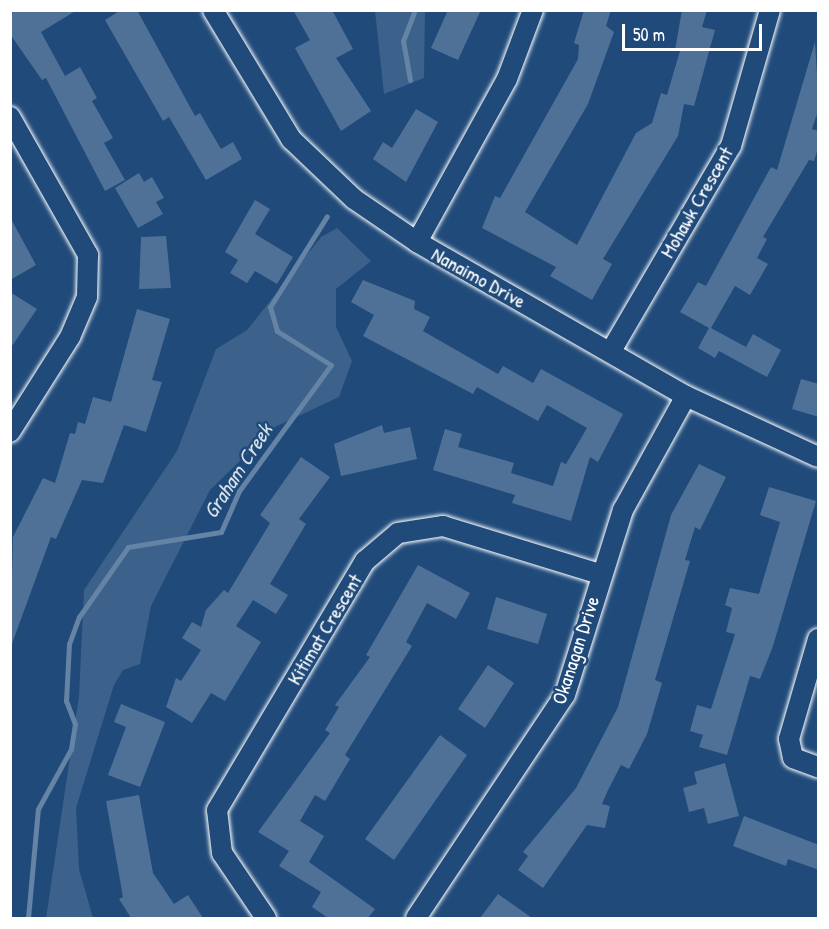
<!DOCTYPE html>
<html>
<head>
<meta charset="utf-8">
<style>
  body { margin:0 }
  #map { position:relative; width:829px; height:929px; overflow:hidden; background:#1f4a7a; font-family:"Patrick Hand",sans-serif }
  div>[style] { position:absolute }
  .green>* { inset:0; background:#3c618b }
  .stream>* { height:5px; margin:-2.5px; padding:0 2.5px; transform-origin:2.5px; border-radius:2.5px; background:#6583a4 }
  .building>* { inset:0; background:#507197 }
  .roads { filter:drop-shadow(0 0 2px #fff) drop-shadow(0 0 2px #fff) }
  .minor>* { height:20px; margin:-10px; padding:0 10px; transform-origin:10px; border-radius:10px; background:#1f4a7a }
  span { translate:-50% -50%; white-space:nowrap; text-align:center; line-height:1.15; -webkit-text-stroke:5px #1f4a7a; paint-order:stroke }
  .street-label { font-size:20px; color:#fff }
  .water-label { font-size:21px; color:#d8e0e8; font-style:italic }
  .frame { position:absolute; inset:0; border:12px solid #fff; pointer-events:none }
  .scale { position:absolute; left:622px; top:24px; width:140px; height:27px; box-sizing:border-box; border:3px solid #fff; border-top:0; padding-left:8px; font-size:18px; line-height:21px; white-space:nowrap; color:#fff; -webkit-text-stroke:4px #1f4a7a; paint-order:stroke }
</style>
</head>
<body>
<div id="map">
  <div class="green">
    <i style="clip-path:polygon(375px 11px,425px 11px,424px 78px,384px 94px)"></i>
    <i style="clip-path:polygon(337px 228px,371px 261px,336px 289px,336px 327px,352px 361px,339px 397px,275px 427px,210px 490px,151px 606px,140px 664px,123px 670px,114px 685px,76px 808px,79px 869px,93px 918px,46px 918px,79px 696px,84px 590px,177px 451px,216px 349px,247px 330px,321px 237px)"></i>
  </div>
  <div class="stream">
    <i style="left:410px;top:80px;width:40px;rotate:-100deg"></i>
    <i style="left:403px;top:41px;width:33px;rotate:-69deg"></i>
    <i style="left:28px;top:918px;width:109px;rotate:-84.8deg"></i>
    <i style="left:38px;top:809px;width:68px;rotate:-61.2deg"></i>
    <i style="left:71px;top:749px;width:25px;rotate:-81deg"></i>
    <i style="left:75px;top:724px;width:25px;rotate:-111deg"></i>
    <i style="left:66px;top:701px;width:57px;rotate:-87deg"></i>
    <i style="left:69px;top:644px;width:29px;rotate:-70deg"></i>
    <i style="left:79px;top:617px;width:85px;rotate:-55deg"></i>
    <i style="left:128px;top:547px;width:94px;rotate:-9.2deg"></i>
    <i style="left:221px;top:532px;width:45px;rotate:-66.3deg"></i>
    <i style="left:239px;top:491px;width:156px;rotate:-53.9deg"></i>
    <i style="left:331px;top:365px;width:64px;rotate:-147.8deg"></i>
    <i style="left:277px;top:331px;width:25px;rotate:-106deg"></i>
    <i style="left:270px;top:307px;width:107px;rotate:-57.9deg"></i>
  </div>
  <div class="building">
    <i style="clip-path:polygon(17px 10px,77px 10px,41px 32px,65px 76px,80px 67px,97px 98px,92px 101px,113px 138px,104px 143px,125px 180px,105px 191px,46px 78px,42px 80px,10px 34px,10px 14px)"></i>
    <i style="clip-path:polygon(121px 10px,137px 10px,195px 116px,200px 113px,221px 149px,233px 142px,242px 159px,206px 180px,169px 117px,163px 121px,105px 20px)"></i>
    <i style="clip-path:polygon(293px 10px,332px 10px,353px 49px,336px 58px,371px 111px,341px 131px,295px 48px,310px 40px)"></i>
    <i style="clip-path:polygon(448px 10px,481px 10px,458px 60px,431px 48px)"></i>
    <i style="clip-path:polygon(584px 10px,611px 10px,606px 26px,614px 32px,588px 104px,525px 212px,577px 245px,636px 133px,652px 123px,661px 93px,667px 95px,680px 51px,675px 50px,682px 10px,707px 10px,702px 27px,715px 30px,694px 106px,684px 104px,678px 136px,603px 259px,612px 264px,592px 300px,550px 276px,556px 267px,482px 228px,495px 196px,500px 198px,578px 59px,579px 45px,574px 43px)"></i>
    <i style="clip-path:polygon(815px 42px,819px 108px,812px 129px,819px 131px,819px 145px,814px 161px,809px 160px,763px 237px,767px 239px,757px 258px,768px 264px,750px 295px,735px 286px,711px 328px,746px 347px,753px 334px,781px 350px,767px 377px,719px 351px,715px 358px,698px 348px,709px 328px,680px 312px,698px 282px,706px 286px,771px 167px,777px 170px)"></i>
    <i style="clip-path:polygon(416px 109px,438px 122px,406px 182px,373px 159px,383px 142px,392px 148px)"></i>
    <i style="clip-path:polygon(139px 173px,144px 182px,152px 177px,164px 198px,156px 202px,163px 214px,138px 228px,115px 188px)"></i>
    <i style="clip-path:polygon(255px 200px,270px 209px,255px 234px,293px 257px,277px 284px,255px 271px,247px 283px,230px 273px,238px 260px,225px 252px)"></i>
    <i style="clip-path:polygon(10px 217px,36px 265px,10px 280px)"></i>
    <i style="clip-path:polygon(166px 236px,171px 288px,139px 289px,141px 237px)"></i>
    <i style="clip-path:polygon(363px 280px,415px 301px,414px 309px,430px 317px,423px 331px,498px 374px,503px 366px,533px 383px,541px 369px,623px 414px,598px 462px,590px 457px,571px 521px,512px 503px,515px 495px,433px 470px,445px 429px,462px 434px,458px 447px,514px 463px,511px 473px,553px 486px,561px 462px,566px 464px,587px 428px,547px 405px,538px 421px,477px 387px,473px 394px,363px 336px,374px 315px,351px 302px)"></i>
    <i style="clip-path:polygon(10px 292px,37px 309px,10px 349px)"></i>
    <i style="clip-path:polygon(137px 309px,170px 319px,152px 380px,162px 382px,146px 432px,124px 425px,103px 483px,82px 480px,56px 539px,51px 537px,10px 649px,13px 537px,43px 478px,55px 483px,70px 433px,75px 434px,78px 422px,85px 424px,93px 397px,111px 402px)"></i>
    <i style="clip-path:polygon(801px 379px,819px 384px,819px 417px,792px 409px)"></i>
    <i style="clip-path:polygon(382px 425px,384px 433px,410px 427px,417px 459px,341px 476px,334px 444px)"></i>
    <i style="clip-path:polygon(301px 457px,330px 477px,299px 519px,306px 524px,270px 584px,288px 595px,276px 614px,253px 600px,236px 626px,261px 642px,225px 701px,211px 693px,192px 723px,166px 707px,176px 678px,181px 681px,201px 650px,182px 638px,192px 622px,201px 627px,206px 610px,224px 590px,228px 593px,270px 523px,260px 515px)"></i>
    <i style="clip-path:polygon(699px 464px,726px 477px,700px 530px,695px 527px,685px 560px,690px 561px,655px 680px,662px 683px,647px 734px,629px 769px,621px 765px,608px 790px,602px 804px,610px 806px,605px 828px,587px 825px,543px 888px,518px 870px,528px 856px,523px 852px,576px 788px,618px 707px,671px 515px)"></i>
    <i style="clip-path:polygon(769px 487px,816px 501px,773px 646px,760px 679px,750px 676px,727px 755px,699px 747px,703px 735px,690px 731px,697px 705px,711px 709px,735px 634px,726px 632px,732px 608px,725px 605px,730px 588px,759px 594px,780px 522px,760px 515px)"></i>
    <i style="clip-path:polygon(418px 565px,470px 593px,456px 619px,427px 603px,406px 642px,412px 646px,345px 755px,350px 759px,325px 801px,315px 795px,300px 821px,324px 836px,309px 862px,375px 909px,368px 918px,328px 918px,312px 907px,321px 892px,279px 866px,289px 851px,258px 832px,330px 733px,325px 730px,339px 707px,335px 705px,370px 657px,366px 655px)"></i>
    <i style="clip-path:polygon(496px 597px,547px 614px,538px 644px,487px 629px)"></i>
    <i style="clip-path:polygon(488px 665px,514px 683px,485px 728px,458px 709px)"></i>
    <i style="clip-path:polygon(121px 704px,165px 722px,140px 787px,108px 775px,126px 727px,114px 722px)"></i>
    <i style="clip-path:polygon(440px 735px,467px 755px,394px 860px,365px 839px)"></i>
    <i style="clip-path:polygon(725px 763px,739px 816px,708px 824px,704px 808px,689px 812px,683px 788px,697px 784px,694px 772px)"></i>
    <i style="clip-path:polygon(139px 795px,153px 873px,174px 904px,188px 895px,203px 918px,131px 918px,119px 899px,123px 897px,106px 801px)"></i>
    <i style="clip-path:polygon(744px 816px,819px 845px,819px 870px,788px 859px,786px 866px,733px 846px)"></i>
    <i style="clip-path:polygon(498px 894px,532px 918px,480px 918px)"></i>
  </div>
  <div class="roads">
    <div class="minor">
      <i style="left:213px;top:10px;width:151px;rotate:58.8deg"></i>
      <i style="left:291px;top:139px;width:87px;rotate:43.6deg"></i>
      <i style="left:354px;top:199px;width:76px;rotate:34.3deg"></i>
      <i style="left:417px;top:242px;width:310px;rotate:29.8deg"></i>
      <i style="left:686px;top:396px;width:145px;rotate:24.8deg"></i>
      <i style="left:10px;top:117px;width:159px;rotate:60.5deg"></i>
      <i style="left:88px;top:255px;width:42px;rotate:91.4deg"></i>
      <i style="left:87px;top:297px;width:43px;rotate:113deg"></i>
      <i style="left:70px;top:337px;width:112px;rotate:122.3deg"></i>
      <i style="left:417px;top:242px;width:186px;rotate:-61.1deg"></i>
      <i style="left:507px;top:79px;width:74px;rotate:-69.4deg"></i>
      <i style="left:611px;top:351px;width:238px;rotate:-59.7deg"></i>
      <i style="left:731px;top:146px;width:141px;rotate:-74deg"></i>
      <i style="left:818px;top:639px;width:104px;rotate:106.2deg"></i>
      <i style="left:789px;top:739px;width:19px;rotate:78deg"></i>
      <i style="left:793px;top:758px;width:27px;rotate:20deg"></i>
      <i style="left:266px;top:918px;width:78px;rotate:-124.1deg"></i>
      <i style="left:222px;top:853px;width:43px;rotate:-96.6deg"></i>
      <i style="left:217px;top:810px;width:290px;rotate:-59.3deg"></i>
      <i style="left:365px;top:561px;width:43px;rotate:-40.3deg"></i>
      <i style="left:398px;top:533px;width:46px;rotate:-8.8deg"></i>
      <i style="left:443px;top:526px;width:164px;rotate:17deg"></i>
      <i style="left:416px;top:918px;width:268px;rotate:-56.3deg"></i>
      <i style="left:565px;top:695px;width:194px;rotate:-72.6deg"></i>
      <i style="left:623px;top:510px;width:130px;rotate:-61.1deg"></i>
    </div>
  </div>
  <div class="street-label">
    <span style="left:696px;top:202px;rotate:-60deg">Mohawk Crescent</span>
    <span style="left:479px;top:277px;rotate:29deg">Nanaimo Drive</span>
    <span style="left:324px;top:629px;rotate:-59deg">Kitimat Crescent</span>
    <span style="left:575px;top:650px;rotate:-72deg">Okanagan Drive</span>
  </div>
  <div class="water-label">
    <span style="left:238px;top:471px;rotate:-57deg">Graham Creek</span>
  </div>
  <div class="frame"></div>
  <div class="scale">50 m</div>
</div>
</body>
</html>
